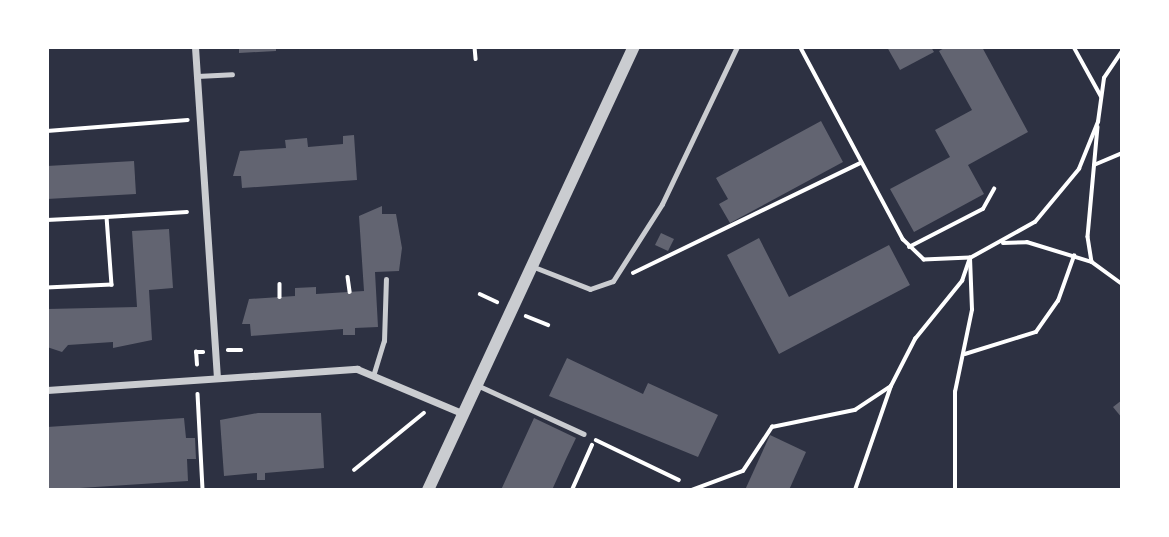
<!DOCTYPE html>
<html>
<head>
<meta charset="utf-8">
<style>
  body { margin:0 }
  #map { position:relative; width:1169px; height:537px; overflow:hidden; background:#2d3142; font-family:Figtree,sans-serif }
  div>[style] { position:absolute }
  .building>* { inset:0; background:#626471 }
  .path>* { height:3.5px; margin:-1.75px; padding:0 1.75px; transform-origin:1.75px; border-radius:1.75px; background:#fff }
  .service>* { height:5px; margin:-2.5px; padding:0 2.5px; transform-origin:2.5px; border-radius:2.5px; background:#caccd0 }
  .minor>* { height:7px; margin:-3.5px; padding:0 3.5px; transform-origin:3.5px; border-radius:3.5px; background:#caccd0 }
  .tertiary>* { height:12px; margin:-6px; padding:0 6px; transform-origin:6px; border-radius:6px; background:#caccd0 }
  span { translate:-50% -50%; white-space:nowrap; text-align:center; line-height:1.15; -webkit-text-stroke:6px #fff; paint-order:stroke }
  .frame { position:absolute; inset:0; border:49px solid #fff; pointer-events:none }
</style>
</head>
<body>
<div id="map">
  <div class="building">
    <i style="clip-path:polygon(239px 47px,276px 47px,276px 51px,239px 53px)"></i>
    <i style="clip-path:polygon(887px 47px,931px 47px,934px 52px,900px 70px)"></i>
    <i style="clip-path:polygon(946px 47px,982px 47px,1028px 132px,968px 165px,984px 194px,914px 232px,890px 189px,950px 157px,935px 130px,972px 110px,939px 51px)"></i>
    <i style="clip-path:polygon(821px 121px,843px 162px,730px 223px,719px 204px,728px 199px,716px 178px)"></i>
    <i style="clip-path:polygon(354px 135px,357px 180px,242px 188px,241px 176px,233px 176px,240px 151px,286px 148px,285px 140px,307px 138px,308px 147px,343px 144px,343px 136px)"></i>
    <i style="clip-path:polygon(134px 161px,136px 194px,47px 199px,47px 166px)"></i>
    <i style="clip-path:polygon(382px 206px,382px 214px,396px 214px,402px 248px,399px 271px,375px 272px,378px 327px,355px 328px,355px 335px,343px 335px,343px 329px,251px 336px,250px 324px,242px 324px,249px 299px,295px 296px,295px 288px,316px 287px,316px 294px,364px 291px,359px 216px)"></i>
    <i style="clip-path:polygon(169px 229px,173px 288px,149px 290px,152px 340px,113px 348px,113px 342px,68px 345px,62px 352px,47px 347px,47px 309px,137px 307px,132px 231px)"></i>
    <i style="clip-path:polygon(661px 233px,674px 239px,668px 251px,655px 245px)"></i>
    <i style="clip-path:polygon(759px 238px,789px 297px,889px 245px,910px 285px,779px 354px,727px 255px)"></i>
    <i style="clip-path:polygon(567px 358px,643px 394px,648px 383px,718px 415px,698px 457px,549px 396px)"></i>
    <i style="clip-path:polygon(1122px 400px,1122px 418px,1113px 407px)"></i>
    <i style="clip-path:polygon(258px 413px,321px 413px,324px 468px,265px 473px,265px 480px,257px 480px,257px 473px,224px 476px,220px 420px)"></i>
    <i style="clip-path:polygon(184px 418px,186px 438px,195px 438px,196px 459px,187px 459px,188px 481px,49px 490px,47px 427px)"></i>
    <i style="clip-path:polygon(534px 418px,576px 438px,566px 459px,552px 490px,501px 490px)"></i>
    <i style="clip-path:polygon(770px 435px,806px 452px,789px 490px,745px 490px)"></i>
  </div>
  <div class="path">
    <i style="left:475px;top:47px;width:12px;rotate:85deg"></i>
    <i style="left:1074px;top:47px;width:56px;rotate:61.1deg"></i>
    <i style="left:1098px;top:127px;width:110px;rotate:95.2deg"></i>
    <i style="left:1088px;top:237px;width:25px;rotate:81deg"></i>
    <i style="left:1092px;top:262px;width:37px;rotate:36deg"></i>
    <i style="left:47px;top:131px;width:141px;rotate:-4.5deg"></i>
    <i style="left:1094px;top:165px;width:30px;rotate:-23deg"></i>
    <i style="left:107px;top:217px;width:80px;rotate:-3.6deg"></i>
    <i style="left:47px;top:220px;width:60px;rotate:-2.9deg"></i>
    <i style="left:107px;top:217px;width:68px;rotate:85.8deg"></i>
    <i style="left:112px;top:285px;width:65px;rotate:177.4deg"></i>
    <i style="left:1003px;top:243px;width:24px;rotate:-2deg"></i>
    <i style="left:1027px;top:242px;width:68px;rotate:17.1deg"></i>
    <i style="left:909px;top:247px;width:83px;rotate:-27.2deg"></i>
    <i style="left:983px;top:209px;width:23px;rotate:-61deg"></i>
    <i style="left:633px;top:273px;width:253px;rotate:-25.8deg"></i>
    <i style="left:348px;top:277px;width:15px;rotate:82deg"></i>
    <i style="left:280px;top:284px;width:13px;rotate:90deg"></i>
    <i style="left:480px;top:294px;width:19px;rotate:25deg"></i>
    <i style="left:526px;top:316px;width:24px;rotate:22deg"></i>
    <i style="left:228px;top:350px;width:13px"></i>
    <i style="left:965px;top:354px;width:74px;rotate:-17.2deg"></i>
    <i style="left:1036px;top:332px;width:38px;rotate:-55deg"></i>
    <i style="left:1058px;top:301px;width:48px;rotate:-70.4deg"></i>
    <i style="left:197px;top:365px;width:13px;rotate:-94deg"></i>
    <i style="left:196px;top:352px;width:7px"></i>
    <i style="left:198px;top:394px;width:96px;rotate:87deg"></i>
    <i style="left:596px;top:440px;width:92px;rotate:25.7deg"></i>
    <i style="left:354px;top:470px;width:90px;rotate:-39.2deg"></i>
    <i style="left:572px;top:490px;width:49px;rotate:-66deg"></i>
    <i style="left:692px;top:490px;width:54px;rotate:-20.4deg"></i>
    <i style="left:743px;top:471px;width:53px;rotate:-56.6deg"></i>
    <i style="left:772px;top:427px;width:85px;rotate:-11.6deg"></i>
    <i style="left:855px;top:410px;width:43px;rotate:-33.7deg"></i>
    <i style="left:891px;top:386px;width:53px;rotate:-62.9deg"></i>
    <i style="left:915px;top:339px;width:75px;rotate:-51deg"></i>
    <i style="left:962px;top:281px;width:24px;rotate:-71deg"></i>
    <i style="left:970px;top:258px;width:46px;rotate:177.5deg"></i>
    <i style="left:924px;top:260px;width:29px;rotate:-136deg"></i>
    <i style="left:903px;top:240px;width:219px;rotate:-118.1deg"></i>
    <i style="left:855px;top:490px;width:110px;rotate:-70.9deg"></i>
    <i style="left:955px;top:490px;width:98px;rotate:-90deg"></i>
    <i style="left:955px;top:392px;width:84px;rotate:-78.3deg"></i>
    <i style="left:972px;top:310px;width:52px;rotate:-92.2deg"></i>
    <i style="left:970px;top:258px;width:74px;rotate:-29deg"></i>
    <i style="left:1035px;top:222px;width:69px;rotate:-50.3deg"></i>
    <i style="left:1079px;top:169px;width:51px;rotate:-68deg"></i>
    <i style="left:1098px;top:122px;width:44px;rotate:-82.2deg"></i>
    <i style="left:1104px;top:78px;width:32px;rotate:-56deg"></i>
  </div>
  <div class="service">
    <i style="left:197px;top:76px;width:35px;rotate:-3deg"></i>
    <i style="left:534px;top:267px;width:60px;rotate:21.4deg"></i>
    <i style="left:590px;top:289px;width:24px;rotate:-19deg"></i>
    <i style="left:613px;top:281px;width:91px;rotate:-57.5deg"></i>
    <i style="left:662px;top:204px;width:174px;rotate:-64.5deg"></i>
    <i style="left:373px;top:376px;width:37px;rotate:-73deg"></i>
    <i style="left:384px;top:341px;width:62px;rotate:-88.2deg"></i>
    <i style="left:479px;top:386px;width:115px;rotate:24.6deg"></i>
  </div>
  <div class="minor">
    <i style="left:195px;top:47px;width:331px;rotate:86.2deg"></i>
    <i style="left:47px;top:390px;width:311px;rotate:-3.9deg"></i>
    <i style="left:357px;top:369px;width:116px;rotate:22.8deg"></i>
  </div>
  <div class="tertiary">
    <i style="left:428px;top:490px;width:489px;rotate:-65.1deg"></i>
  </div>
  <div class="frame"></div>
</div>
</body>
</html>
